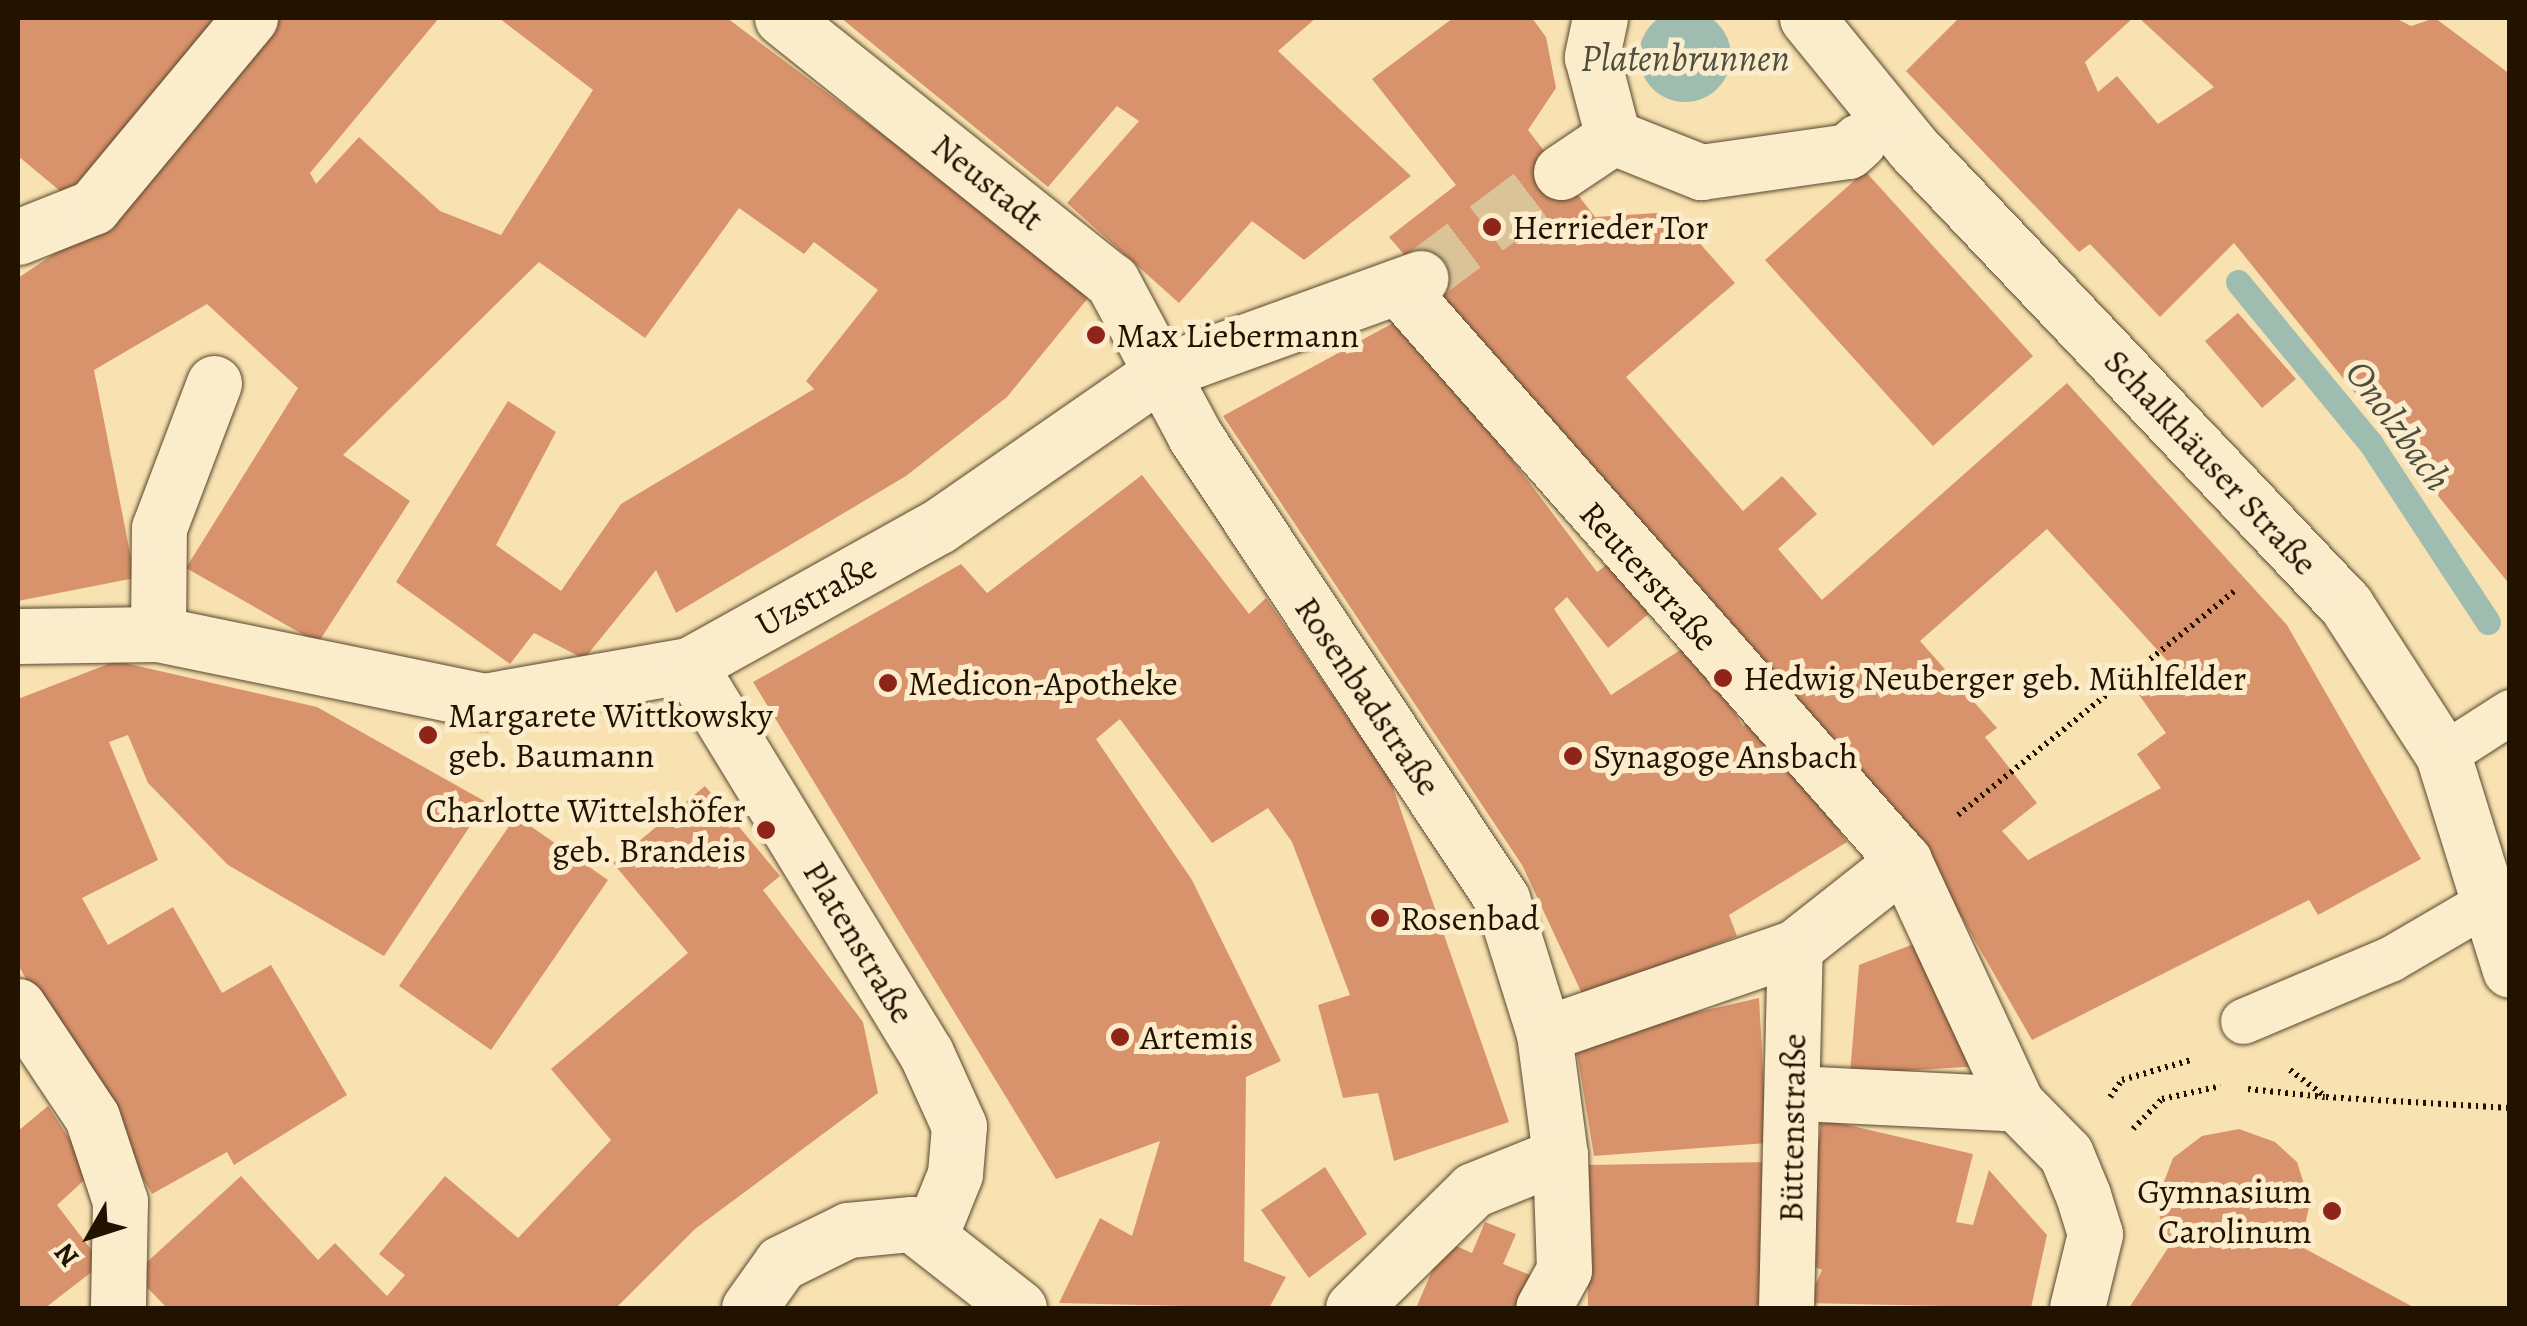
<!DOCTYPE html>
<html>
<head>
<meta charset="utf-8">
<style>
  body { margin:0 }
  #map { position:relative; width:2527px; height:1326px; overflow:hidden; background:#f9e2b1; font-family:Alegreya,serif }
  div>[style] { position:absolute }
  .water>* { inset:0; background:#9ebdb0 }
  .round { border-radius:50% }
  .stream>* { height:25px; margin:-12.5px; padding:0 12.5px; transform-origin:12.5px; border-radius:12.5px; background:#9ebdb0 }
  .building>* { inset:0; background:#d9936c }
  .street-tunnel>* { height:55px; margin-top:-27.5px; transform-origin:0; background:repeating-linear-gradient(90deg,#d9c397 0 55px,transparent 0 83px) }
  .path>* { height:6px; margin-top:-3px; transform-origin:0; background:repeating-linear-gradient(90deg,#221301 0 2.5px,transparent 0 7.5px) }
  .roads { filter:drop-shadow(0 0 2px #58472d) drop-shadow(0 0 2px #58472d) }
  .lane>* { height:45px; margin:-22.5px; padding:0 22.5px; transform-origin:22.5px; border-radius:22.5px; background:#fbeccc }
  .street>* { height:55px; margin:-27.5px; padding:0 27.5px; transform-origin:27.5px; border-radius:27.5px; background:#fbeccc }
  .secondary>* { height:55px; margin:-27.5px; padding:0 27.5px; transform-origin:27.5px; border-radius:27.5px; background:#fbeccc }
  .dots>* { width:28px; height:28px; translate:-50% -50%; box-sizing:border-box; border:5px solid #fbeccc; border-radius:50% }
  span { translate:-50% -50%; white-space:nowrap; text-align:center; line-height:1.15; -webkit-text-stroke:10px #fbeccc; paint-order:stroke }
  .street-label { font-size:35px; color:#221301 }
  .poi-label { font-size:35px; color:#221301 }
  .left { translate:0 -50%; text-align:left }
  .right { translate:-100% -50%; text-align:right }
  .water-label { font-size:38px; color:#4d4e3e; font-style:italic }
  .frame { position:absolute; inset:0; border:20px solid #221301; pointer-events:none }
  .north { position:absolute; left:40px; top:1186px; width:100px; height:100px; -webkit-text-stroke:8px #fbeccc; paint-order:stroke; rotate:231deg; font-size:28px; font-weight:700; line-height:40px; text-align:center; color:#221301 }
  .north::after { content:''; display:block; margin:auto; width:35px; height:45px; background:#221301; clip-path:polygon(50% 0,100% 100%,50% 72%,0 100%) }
</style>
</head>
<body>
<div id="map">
  <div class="water">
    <i class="round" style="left:1639px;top:10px;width:92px;height:92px"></i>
  </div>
  <div class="stream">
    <i style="left:2238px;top:282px;width:210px;rotate:50.6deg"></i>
    <i style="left:2371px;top:444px;width:213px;rotate:56.7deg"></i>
  </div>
  <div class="building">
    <i style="clip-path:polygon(18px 18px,219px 18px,71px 200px,18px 156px)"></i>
    <i style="clip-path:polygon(272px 18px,439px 18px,310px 173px,316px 184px,359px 137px,440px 211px,501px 235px,593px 90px,499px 18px,727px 18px,1093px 292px,1007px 397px,906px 476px,676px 613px,656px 570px,584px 659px,534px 633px,510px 664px,396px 582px,508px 401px,556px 432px,496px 545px,561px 591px,621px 504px,814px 389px,806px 381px,878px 290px,814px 242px,804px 254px,739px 208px,645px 338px,539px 262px,343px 455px,410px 501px,318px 643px,186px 568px,298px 388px,207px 304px,94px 370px,135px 578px,18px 601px,18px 278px,118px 211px)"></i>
    <i style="clip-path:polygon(841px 18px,1316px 18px,1278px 51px,1411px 176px,1304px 260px,1252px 221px,1179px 303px,1067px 203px,1139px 121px,1117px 106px,1048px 187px)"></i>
    <i style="clip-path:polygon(evenodd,1453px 18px,1532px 18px,1546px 37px,1556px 88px,1528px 130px,1595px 217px,1672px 212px,1735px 283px,1626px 377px,1743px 511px,1782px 476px,1817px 514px,1778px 549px,1822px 600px,2067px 383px,2287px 625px,2421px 859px,2318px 915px,2309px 900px,2032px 1040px,1939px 878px,1389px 237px,1456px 185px,1372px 79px,1453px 18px,2047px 529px,2172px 666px,2137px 692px,2166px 733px,2137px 754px,2161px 788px,2028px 860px,2002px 831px,2037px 803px,1985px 737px,1997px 728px,1920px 641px,2047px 529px)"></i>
    <i style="clip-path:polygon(1959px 18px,2133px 18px,2085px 62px,2098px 92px,2117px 76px,2158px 124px,2214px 87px,2139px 18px,2395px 18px,2411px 26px,2435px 18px,2510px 74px,2510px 585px,2234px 243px,2160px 317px,2090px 244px,2079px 252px,1906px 71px)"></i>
    <i style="clip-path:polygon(1865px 171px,2033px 356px,1933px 446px,1765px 260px)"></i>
    <i style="clip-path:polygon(2238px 313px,2296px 379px,2262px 408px,2205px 341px)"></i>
    <i style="clip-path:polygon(1404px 317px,1597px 572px,1609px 563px,1651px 612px,1608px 648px,1567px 597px,1554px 609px,1611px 695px,1691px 643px,1743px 726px,1762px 713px,1847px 842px,1729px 915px,1737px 936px,1584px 998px,1522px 865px,1223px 416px)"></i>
    <i style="clip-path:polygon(1142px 475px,1249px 614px,1266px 598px,1390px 779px,1509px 1122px,1394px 1161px,1378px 1093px,1343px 1098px,1318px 1005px,1350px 995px,1292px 842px,1268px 808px,1212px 843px,1120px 719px,1096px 739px,1192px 880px,1281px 1061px,1246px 1077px,1244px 1261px,1286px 1277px,1269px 1308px,1059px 1303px,1100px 1218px,1132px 1236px,1160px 1141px,1056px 1179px,753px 682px,961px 564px,987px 593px)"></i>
    <i style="clip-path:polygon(116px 661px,317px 707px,486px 802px,384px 956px,228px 865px,148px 783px,128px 735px,109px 742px,158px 860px,82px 898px,108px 945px,173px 907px,222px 993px,271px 965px,347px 1095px,234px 1165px,227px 1152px,152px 1194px,18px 965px,18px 699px)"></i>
    <i style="clip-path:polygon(705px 786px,780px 876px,763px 890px,863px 1022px,878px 1093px,695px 1229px,616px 1308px,167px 1308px,134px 1274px,241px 1176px,318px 1260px,335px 1243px,387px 1296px,405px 1275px,379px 1254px,445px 1176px,518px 1238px,611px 1140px,551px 1069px,688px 953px,613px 863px)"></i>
    <i style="clip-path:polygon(516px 816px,608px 880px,491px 1050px,399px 986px)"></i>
    <i style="clip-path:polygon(1919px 942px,1982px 1066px,1850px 1074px,1859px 965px)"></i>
    <i style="clip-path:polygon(1759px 998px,1767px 1143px,1594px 1156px,1575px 1040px)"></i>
    <i style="clip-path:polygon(48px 1106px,92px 1173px,57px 1205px,102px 1264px,45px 1308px,18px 1308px,18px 1131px)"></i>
    <i style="clip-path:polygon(1822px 1119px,1973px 1154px,1956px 1222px,1973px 1225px,1989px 1170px,2047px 1235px,2031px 1308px,1807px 1303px,1822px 1270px,1801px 1261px)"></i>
    <i style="clip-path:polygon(2239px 1129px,2275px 1142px,2297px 1162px,2310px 1203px,2300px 1246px,2415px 1308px,2129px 1308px,2168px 1248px,2156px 1203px,2173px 1158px,2202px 1136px)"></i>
    <i style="clip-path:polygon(1771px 1162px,1761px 1302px,1754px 1308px,1588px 1308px,1586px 1165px)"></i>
    <i style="clip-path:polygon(1325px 1167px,1367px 1234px,1309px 1278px,1261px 1210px)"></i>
    <i style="clip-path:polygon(1485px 1222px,1516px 1234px,1503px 1264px,1535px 1277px,1521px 1308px,1416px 1308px,1445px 1241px,1472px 1253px)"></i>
  </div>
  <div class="street-tunnel">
    <i style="left:1420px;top:278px;width:176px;rotate:-36.9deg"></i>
  </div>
  <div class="path">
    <i style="left:1958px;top:815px;width:358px;rotate:-39deg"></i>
    <i style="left:2290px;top:1070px;width:45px;rotate:36.9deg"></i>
    <i style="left:2326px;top:1097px;width:184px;rotate:3.4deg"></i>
    <i style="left:2248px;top:1089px;width:77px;rotate:5.9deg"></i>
    <i style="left:2110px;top:1097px;width:21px;rotate:-55deg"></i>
    <i style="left:2122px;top:1080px;width:72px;rotate:-16.2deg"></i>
    <i style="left:2133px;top:1129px;width:42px;rotate:-46deg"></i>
    <i style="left:2162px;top:1099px;width:60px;rotate:-12.4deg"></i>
  </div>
  <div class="roads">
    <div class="lane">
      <i style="left:2443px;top:755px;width:80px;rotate:-32.7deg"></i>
      <i style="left:2243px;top:1021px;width:160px;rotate:-22.9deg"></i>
      <i style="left:2390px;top:959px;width:117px;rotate:-30.3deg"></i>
    </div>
    <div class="street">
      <i style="left:782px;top:18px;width:422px;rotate:38.6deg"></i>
      <i style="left:1112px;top:281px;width:176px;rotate:61.8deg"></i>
      <i style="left:1195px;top:436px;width:556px;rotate:56.45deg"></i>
      <i style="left:1502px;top:899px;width:141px;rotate:72.7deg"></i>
      <i style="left:1544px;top:1034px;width:122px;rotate:82.5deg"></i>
      <i style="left:1560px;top:1155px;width:115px;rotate:88deg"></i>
      <i style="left:1564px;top:1270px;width:43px;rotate:118.9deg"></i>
      <i style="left:1600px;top:18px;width:40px;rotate:102deg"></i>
      <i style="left:1592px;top:57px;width:83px;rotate:75.3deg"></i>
      <i style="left:1561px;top:172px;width:63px;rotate:-33.9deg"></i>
      <i style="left:1613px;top:137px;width:95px;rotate:21.7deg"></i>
      <i style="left:1701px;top:172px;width:148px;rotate:-8.1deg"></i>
      <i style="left:1848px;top:151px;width:15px;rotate:-42deg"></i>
      <i style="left:18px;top:237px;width:81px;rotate:-21.8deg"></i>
      <i style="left:93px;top:207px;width:246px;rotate:-50.3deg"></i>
      <i style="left:1398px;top:287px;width:765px;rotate:48.6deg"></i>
      <i style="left:1904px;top:861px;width:268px;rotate:65.1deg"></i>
      <i style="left:2017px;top:1104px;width:70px;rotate:45.6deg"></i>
      <i style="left:2066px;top:1154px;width:44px;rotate:67.5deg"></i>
      <i style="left:2083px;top:1195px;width:41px;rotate:72.9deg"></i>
      <i style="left:2095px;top:1234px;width:76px;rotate:103.7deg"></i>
      <i style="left:158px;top:634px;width:106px;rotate:-89.5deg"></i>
      <i style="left:159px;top:528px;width:155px;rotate:-69.2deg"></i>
      <i style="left:18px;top:636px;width:140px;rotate:-0.8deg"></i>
      <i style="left:158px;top:634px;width:333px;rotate:11.6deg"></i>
      <i style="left:484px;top:701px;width:208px;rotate:-10deg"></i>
      <i style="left:689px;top:665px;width:286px;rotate:-29.1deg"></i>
      <i style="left:939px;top:526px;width:270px;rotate:-34.7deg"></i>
      <i style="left:1161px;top:372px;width:276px;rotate:-19.9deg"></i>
      <i style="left:689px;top:665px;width:455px;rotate:58.6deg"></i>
      <i style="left:926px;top:1053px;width:80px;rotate:65.7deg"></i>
      <i style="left:959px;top:1126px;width:48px;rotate:94.8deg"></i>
      <i style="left:955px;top:1174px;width:67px;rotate:112deg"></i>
      <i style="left:18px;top:1006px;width:133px;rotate:56.3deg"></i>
      <i style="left:92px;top:1117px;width:89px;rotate:71.6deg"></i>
      <i style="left:120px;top:1201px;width:106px;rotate:91.1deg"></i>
      <i style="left:1544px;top:1034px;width:266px;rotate:-19.1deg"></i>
      <i style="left:1795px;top:947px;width:139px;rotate:-38.3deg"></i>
      <i style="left:1796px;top:1093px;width:221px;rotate:2.8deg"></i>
      <i style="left:749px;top:1308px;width:55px;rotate:-54.6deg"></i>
      <i style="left:781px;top:1263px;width:75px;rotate:-26.2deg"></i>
      <i style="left:848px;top:1230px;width:64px;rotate:-5.4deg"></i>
      <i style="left:912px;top:1224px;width:136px;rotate:38.1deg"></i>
      <i style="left:1353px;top:1308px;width:168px;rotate:-44.5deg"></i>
      <i style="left:1473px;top:1190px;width:94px;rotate:-21.9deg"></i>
      <i style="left:1786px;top:1308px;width:361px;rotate:-88.6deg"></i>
    </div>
    <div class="secondary">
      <i style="left:1807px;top:18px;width:168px;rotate:50.8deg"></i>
      <i style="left:1913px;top:148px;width:630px;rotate:46.54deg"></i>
      <i style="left:2346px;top:605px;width:179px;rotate:57.1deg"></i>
      <i style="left:2443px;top:755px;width:225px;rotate:72.7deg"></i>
    </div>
  </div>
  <div class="dots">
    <i style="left:1492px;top:227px;background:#8f2418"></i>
    <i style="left:1096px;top:335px;background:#8f2418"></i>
    <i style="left:1723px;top:678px;background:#8f2418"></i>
    <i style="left:888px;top:683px;background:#8f2418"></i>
    <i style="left:428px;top:735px;background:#8f2418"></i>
    <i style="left:1573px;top:756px;background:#8f2418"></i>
    <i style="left:766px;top:830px;background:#8f2418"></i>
    <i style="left:1380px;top:918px;background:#8f2418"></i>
    <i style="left:1120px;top:1037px;background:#8f2418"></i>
    <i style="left:2332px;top:1211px;background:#8f2418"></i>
  </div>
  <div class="street-label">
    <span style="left:988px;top:182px;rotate:39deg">Neustadt</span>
    <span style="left:2211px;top:462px;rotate:47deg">Schalkhäuser Straße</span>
    <span style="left:1649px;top:576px;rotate:48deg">Reuterstraße</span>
    <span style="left:816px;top:595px;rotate:-29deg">Uzstraße</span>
    <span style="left:1368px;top:696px;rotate:56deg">Rosenbadstraße</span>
    <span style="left:859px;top:942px;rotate:59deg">Platenstraße</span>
    <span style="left:1792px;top:1128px;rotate:-89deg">Büttenstraße</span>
  </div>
  <div class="poi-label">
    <span class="left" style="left:1512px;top:227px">Herrieder Tor</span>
    <span class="left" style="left:1116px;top:335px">Max Liebermann</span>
    <span class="left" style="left:1743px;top:678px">Hedwig Neuberger geb. Mühlfelder</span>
    <span class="left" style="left:908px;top:683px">Medicon-Apotheke</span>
    <span class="left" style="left:448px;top:735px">Margarete Wittkowsky<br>geb. Baumann</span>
    <span class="left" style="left:1593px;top:756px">Synagoge Ansbach</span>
    <span class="right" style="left:746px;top:830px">Charlotte Wittelshöfer<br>geb. Brandeis</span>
    <span class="left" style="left:1400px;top:918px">Rosenbad</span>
    <span class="left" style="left:1140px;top:1037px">Artemis</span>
    <span class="right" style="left:2312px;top:1211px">Gymnasium<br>Carolinum</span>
  </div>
  <div class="water-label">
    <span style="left:1685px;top:59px">Platenbrunnen</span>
    <span style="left:2398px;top:426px;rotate:54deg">Onolzbach</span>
  </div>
  <div class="frame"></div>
  <div class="north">N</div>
</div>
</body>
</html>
